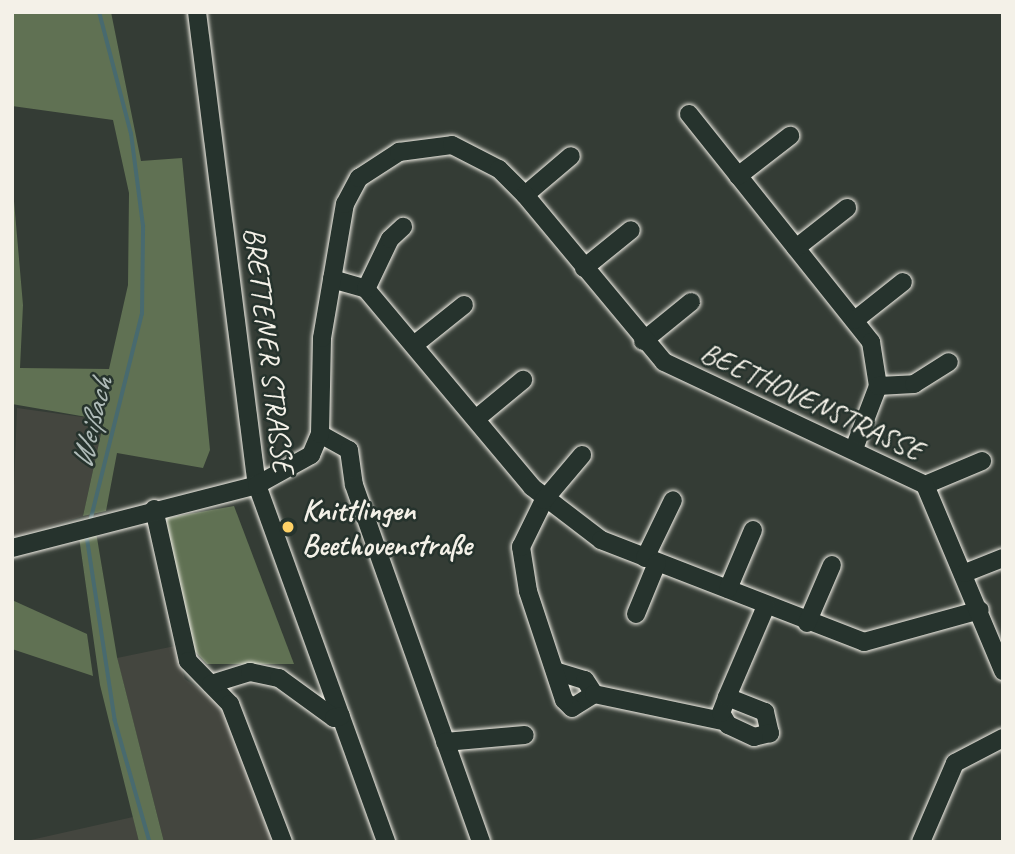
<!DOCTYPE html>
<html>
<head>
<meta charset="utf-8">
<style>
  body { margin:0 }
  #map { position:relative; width:1015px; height:854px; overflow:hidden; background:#343c35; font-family:Caveat,sans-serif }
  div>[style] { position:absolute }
  .built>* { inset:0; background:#44463f }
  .green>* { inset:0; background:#607153 }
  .stream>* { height:3.5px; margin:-1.75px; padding:0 1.75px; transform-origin:1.75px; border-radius:1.75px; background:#486a6f }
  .roads { filter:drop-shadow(0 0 2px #f4f1e8) drop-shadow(0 0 2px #f4f1e8) }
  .minor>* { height:18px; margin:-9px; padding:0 9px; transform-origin:9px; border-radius:9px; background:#26332d }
  .dots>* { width:19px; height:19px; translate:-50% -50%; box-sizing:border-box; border:4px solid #26332d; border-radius:50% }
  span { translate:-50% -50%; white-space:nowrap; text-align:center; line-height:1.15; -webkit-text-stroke:5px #26332d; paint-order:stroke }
  .street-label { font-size:30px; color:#f4f1e8 }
  .poi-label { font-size:30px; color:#f4f1e8; font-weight:700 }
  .left { translate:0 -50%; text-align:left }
  .water-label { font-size:32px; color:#afbbb8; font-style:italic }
  .frame { position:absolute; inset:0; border:14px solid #f4f1e8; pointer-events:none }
</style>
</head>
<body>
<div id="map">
  <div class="built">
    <i style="clip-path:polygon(17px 408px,104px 420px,83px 516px,12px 538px)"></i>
    <i style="clip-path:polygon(175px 646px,185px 679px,222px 705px,274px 842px,164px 842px,117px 658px)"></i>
    <i style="clip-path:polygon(133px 817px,139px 842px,22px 842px)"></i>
  </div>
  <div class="green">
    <i style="clip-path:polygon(12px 12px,111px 12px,141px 161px,182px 158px,210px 450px,203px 468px,117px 453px,106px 511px,83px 516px,104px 420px,12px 404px,12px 178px,23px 305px,20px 368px,109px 369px,128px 285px,129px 193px,113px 120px,12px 106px)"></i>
    <i style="clip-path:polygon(234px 506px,294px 664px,207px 664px,188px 644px,166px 518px)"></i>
    <i style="clip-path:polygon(96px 532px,117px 657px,164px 842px,139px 842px,100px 685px,79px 537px)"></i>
    <i style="clip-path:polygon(12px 600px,87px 634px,93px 676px,12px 649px)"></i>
  </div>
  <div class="stream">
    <i style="left:90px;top:522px;width:214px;rotate:-76deg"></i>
    <i style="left:142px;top:314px;width:88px;rotate:-89.3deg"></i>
    <i style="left:143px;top:226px;width:93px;rotate:-97.4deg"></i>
    <i style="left:131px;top:134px;width:126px;rotate:-104.7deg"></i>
    <i style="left:87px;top:536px;width:186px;rotate:81.3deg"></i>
    <i style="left:115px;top:720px;width:127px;rotate:74deg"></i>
  </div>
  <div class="roads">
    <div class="minor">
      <i style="left:197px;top:12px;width:477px;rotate:82.8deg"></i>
      <i style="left:257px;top:485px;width:380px;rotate:70.1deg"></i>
      <i style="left:689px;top:114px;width:292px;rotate:51.4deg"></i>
      <i style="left:871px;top:342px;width:45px;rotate:81deg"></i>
      <i style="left:878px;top:386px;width:67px;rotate:110.9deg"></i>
      <i style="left:738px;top:176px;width:66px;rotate:-37.6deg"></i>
      <i style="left:525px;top:195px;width:60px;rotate:-40.3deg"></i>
      <i style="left:796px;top:248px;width:65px;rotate:-38.1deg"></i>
      <i style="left:584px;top:268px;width:60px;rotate:-39deg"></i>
      <i style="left:332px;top:279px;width:35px;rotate:16deg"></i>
      <i style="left:366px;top:289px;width:258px;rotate:50deg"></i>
      <i style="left:532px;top:487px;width:87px;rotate:37.5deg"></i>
      <i style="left:601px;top:540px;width:282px;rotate:21.2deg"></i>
      <i style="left:864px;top:642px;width:120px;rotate:-15.4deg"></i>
      <i style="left:366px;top:289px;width:55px;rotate:-64.4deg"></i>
      <i style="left:390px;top:239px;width:18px;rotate:-43deg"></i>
      <i style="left:855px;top:320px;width:61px;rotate:-38.4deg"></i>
      <i style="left:643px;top:341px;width:62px;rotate:-39.1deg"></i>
      <i style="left:414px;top:345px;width:64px;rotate:-38.7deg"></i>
      <i style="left:878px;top:386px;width:36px;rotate:-3deg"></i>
      <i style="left:914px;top:384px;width:41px;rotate:-32.2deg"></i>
      <i style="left:477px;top:418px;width:60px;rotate:-39.6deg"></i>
      <i style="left:320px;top:434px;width:33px;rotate:29deg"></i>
      <i style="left:349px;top:450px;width:35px;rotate:82deg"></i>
      <i style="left:354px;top:485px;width:379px;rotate:70.4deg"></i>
      <i style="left:925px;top:485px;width:62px;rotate:-22.8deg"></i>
      <i style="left:154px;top:509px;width:156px;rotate:77.4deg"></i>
      <i style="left:188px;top:661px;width:60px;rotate:45.7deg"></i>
      <i style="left:230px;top:704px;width:148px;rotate:69deg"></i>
      <i style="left:12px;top:548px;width:253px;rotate:-14.4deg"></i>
      <i style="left:257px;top:485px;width:62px;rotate:-29.1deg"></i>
      <i style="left:311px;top:455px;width:23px;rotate:-67deg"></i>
      <i style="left:320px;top:434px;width:96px;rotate:-88.8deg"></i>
      <i style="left:322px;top:338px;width:136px;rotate:-80.3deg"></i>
      <i style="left:345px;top:204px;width:30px;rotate:-62deg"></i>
      <i style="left:359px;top:178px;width:48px;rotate:-33deg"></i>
      <i style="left:399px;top:152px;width:53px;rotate:-7.5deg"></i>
      <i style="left:452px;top:145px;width:53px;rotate:27.1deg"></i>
      <i style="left:499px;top:169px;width:37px;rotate:45deg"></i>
      <i style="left:525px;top:195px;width:217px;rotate:50.2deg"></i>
      <i style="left:664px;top:362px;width:289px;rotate:25.2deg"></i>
      <i style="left:925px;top:485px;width:202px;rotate:67.2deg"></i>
      <i style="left:645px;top:558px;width:64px;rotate:-64.2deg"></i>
      <i style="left:965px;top:573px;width:41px;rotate:-21.5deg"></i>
      <i style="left:728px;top:589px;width:64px;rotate:-67deg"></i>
      <i style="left:636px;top:614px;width:55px;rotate:-67.6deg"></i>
      <i style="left:807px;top:623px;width:63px;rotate:-66.7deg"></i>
      <i style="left:555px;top:671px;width:31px;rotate:17deg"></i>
      <i style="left:585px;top:680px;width:17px;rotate:57deg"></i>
      <i style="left:594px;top:694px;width:26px;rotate:148deg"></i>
      <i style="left:572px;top:708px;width:11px;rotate:-135deg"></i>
      <i style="left:564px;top:700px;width:115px;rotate:-108.3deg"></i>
      <i style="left:528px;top:591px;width:45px;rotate:-99deg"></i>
      <i style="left:521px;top:547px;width:52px;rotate:-63.9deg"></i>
      <i style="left:544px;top:500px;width:59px;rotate:-49.8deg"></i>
      <i style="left:211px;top:684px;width:41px;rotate:-17.1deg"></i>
      <i style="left:250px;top:672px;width:30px;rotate:12deg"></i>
      <i style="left:279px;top:678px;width:68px;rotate:36deg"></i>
      <i style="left:334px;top:718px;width:7px;rotate:-16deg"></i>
      <i style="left:594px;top:694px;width:131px;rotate:11.9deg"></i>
      <i style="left:727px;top:697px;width:41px;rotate:21.5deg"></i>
      <i style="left:765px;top:712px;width:22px;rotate:77deg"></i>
      <i style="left:770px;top:733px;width:16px;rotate:166deg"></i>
      <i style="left:754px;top:737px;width:29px;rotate:-155deg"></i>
      <i style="left:728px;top:725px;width:14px;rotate:-120deg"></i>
      <i style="left:721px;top:713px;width:17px;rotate:-69deg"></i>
      <i style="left:727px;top:697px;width:99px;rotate:-66.8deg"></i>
      <i style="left:445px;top:742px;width:80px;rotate:-5deg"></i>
      <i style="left:921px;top:842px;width:86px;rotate:-66.7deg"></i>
      <i style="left:955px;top:763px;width:54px;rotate:-27.5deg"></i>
    </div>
  </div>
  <div class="dots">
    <i style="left:288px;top:527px;background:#ffd166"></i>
  </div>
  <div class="street-label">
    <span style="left:269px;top:350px;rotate:83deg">BRETTENER STRASSE</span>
    <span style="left:812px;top:401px;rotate:25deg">BEETHOVENSTRASSE</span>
  </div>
  <div class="poi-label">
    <span class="left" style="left:302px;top:527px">Knittlingen<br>Beethovenstraße</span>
  </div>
  <div class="water-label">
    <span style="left:92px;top:423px;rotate:-76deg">Weißach</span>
  </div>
  <div class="frame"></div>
</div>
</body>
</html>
